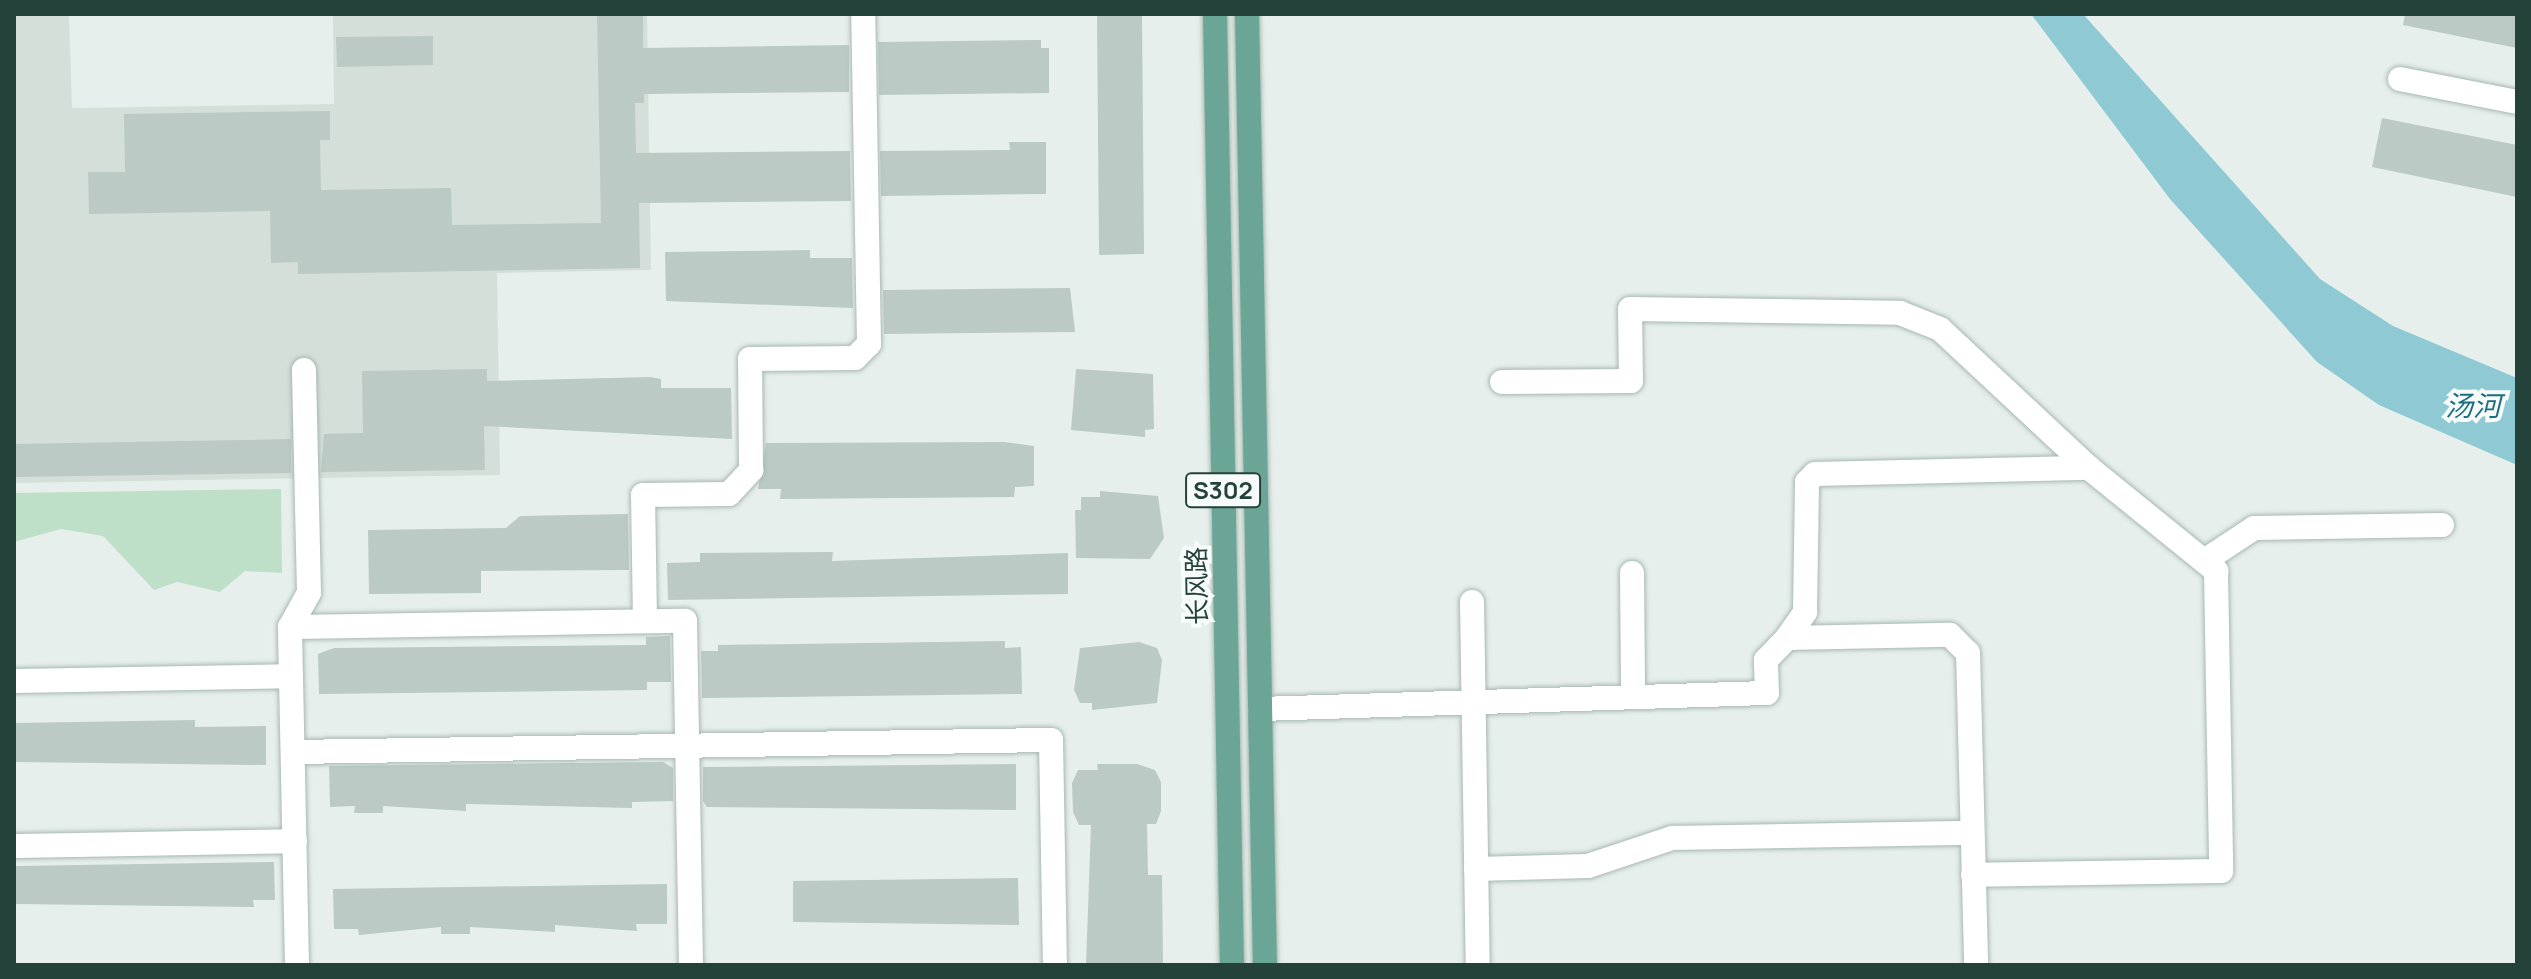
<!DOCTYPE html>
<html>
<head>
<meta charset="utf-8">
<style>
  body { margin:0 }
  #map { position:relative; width:2531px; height:979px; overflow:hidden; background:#e6efeb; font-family:Manrope,"Noto Sans SC",sans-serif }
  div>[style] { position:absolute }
  .built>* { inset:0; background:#d4dfda }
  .green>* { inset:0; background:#bfe0c8 }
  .water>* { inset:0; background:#8ec9d4 }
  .building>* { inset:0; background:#bbcac4 }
  .roads { filter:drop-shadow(0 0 2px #a8b8b2) drop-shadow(0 0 2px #a8b8b2) }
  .minor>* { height:24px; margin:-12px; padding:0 12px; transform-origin:12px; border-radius:12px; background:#fff }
  .major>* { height:24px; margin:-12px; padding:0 12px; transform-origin:12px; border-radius:12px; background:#6aa596 }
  span { translate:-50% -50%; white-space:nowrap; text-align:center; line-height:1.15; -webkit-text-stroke:8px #f7fbf9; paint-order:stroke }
  .shield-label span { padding:2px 6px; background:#f7fbf9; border:2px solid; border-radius:6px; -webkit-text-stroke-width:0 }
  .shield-label { font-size:24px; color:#24423a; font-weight:700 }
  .street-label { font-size:26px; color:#24423a }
  .water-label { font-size:28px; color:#1c6f80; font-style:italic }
  .frame { position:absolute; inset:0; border:16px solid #24423a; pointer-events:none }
</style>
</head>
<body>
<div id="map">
  <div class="built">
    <i style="clip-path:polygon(14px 14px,69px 14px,72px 108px,334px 104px,333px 14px,647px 14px,651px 270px,497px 273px,500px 475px,14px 483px)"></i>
  </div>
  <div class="green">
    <i style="clip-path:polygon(281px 489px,282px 573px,245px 571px,220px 592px,177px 582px,154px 590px,103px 536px,61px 529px,14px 542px,14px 493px)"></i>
  </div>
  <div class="water">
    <i style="clip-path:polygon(2031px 14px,2083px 14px,2320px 279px,2393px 326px,2517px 378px,2517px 465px,2379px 405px,2317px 362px,2170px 199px)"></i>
  </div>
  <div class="building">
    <i style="clip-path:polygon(597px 14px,643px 14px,643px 48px,849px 45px,849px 92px,644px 94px,644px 103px,635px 103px,636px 153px,850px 151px,851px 201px,639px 203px,640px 268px,298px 274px,298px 262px,271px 263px,270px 211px,89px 214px,88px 172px,125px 172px,124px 114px,330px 111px,330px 140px,320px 140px,321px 190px,451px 188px,452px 225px,601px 223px)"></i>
    <i style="clip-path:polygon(1097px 14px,1142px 14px,1144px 254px,1099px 255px)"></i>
    <i style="clip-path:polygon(2405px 14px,2517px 14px,2517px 48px,2403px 25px)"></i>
    <i style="clip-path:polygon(433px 36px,433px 65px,337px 67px,336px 37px)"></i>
    <i style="clip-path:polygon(1041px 40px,1041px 48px,1049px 48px,1049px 93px,879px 95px,878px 42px)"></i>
    <i style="clip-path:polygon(2382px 118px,2517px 145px,2517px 197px,2372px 167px)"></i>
    <i style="clip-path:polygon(1009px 142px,1046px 142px,1046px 194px,881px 196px,880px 151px,1010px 150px)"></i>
    <i style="clip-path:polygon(810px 250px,810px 258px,852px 258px,853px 308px,666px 301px,665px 252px)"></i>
    <i style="clip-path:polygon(1070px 288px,1075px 332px,884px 334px,883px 290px)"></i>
    <i style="clip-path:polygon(487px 369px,487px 381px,650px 377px,661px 379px,661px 388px,731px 388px,732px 439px,484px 426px,485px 470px,321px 472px,324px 434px,363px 433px,362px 371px)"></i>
    <i style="clip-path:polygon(1076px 369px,1153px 374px,1154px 429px,1145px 430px,1145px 437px,1071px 430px)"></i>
    <i style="clip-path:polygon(291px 439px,291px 473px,14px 477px,14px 444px)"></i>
    <i style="clip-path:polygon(1004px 442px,1034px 446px,1034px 486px,1015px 487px,1014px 497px,780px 499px,781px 489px,758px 489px,766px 443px)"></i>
    <i style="clip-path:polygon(1100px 491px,1158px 496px,1164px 538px,1150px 559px,1076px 558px,1075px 510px,1081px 510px,1081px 497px,1100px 497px)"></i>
    <i style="clip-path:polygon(628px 514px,629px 570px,481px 571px,481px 593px,369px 594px,368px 530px,506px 528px,520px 516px)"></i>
    <i style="clip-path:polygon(833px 552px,832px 561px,1068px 553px,1068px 594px,668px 600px,667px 563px,700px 562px,700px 553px)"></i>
    <i style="clip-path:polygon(670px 636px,671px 682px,647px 682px,647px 690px,319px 694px,318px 654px,334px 648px,646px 645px,646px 637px)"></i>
    <i style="clip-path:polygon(1005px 641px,1005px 648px,1021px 647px,1022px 694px,702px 698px,701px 651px,718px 651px,718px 645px)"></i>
    <i style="clip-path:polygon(1139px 642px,1157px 648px,1162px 660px,1157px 703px,1092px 710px,1092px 703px,1080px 703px,1074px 690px,1080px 648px)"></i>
    <i style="clip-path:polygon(195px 720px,195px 727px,266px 726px,266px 765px,14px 762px,14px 723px)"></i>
    <i style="clip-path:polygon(663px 762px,673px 768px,673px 801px,632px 802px,632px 808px,466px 804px,466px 811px,383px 806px,383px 813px,354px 813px,355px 806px,330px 807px,329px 766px)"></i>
    <i style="clip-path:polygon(1016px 764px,1016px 810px,707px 807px,703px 801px,703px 767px)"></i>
    <i style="clip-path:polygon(1097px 764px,1137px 764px,1155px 770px,1161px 782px,1161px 811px,1156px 824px,1147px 824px,1148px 875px,1162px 875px,1163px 965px,1086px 965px,1091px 825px,1079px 825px,1073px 812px,1072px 783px,1078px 770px,1098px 770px)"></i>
    <i style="clip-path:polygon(274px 862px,275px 900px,253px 900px,254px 907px,14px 904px,14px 866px)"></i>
    <i style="clip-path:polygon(1018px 878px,1019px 925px,793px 922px,793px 881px)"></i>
    <i style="clip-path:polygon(667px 884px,667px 924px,636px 924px,637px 931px,555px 925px,555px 932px,470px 927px,470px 934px,441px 934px,441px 927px,359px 935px,358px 929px,334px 929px,333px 889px)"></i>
  </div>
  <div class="roads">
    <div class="minor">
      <i style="left:2400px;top:79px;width:119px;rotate:11.1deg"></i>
      <i style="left:1502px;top:382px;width:129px;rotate:-0.4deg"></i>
      <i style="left:1631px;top:381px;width:72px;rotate:-90.8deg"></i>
      <i style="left:1630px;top:309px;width:270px;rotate:0.8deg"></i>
      <i style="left:1900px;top:313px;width:43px;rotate:21.8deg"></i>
      <i style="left:1940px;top:329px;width:204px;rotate:43deg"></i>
      <i style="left:2089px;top:468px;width:164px;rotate:39deg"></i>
      <i style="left:2216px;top:571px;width:300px;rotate:89deg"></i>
      <i style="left:2221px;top:871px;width:248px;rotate:179.1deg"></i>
      <i style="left:2204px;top:561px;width:60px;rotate:-33.4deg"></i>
      <i style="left:2254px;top:528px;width:188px;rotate:-0.9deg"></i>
      <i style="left:1632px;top:573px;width:122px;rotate:89.5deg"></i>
      <i style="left:1472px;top:602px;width:363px;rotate:89.1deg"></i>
      <i style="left:645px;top:621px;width:126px;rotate:-90.9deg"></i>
      <i style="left:643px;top:495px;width:86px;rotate:-0.7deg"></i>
      <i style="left:729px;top:494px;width:33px;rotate:-47deg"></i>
      <i style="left:751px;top:470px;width:111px;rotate:-90.5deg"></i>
      <i style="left:750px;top:359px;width:105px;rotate:-0.5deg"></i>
      <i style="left:855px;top:358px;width:20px;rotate:-45deg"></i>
      <i style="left:869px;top:344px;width:330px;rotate:-91deg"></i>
      <i style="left:290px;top:627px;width:395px;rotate:-0.9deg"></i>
      <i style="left:685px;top:621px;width:344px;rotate:89deg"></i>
      <i style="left:1787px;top:638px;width:32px;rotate:-55deg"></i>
      <i style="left:1805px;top:612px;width:130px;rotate:-89.1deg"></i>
      <i style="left:1807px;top:482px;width:11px;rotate:-45deg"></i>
      <i style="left:1815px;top:474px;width:274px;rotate:-1.3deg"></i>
      <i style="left:14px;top:681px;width:277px;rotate:-1deg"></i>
      <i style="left:1260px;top:709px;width:507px;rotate:-1.81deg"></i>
      <i style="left:1767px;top:693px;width:33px;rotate:-92deg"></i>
      <i style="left:1766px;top:660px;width:30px;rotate:-46deg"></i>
      <i style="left:1787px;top:638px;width:163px;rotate:-1.1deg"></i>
      <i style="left:1950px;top:635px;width:25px;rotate:45deg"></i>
      <i style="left:1968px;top:653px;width:312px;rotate:88.5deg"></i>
      <i style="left:293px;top:752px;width:758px;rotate:-0.91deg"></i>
      <i style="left:1051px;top:740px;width:225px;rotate:89deg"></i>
      <i style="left:14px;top:846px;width:281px;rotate:-1deg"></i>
      <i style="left:1476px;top:869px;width:112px;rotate:-1.5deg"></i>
      <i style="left:1588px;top:866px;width:89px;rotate:-18.4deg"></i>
      <i style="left:1672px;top:838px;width:300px;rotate:-1deg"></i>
      <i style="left:297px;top:965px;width:338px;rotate:-91.2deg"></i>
      <i style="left:290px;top:627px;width:39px;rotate:-61deg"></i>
      <i style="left:309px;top:593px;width:223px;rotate:-91.3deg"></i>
    </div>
    <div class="major">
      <i style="left:1215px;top:14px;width:951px;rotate:88.98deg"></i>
      <i style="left:1247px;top:14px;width:951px;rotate:88.92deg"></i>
    </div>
  </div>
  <div class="shield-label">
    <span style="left:1223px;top:490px">S302</span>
  </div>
  <div class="street-label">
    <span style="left:1197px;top:586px;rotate:-91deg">长风路</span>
  </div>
  <div class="water-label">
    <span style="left:2473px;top:405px">汤河</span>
  </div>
  <div class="frame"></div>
</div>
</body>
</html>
